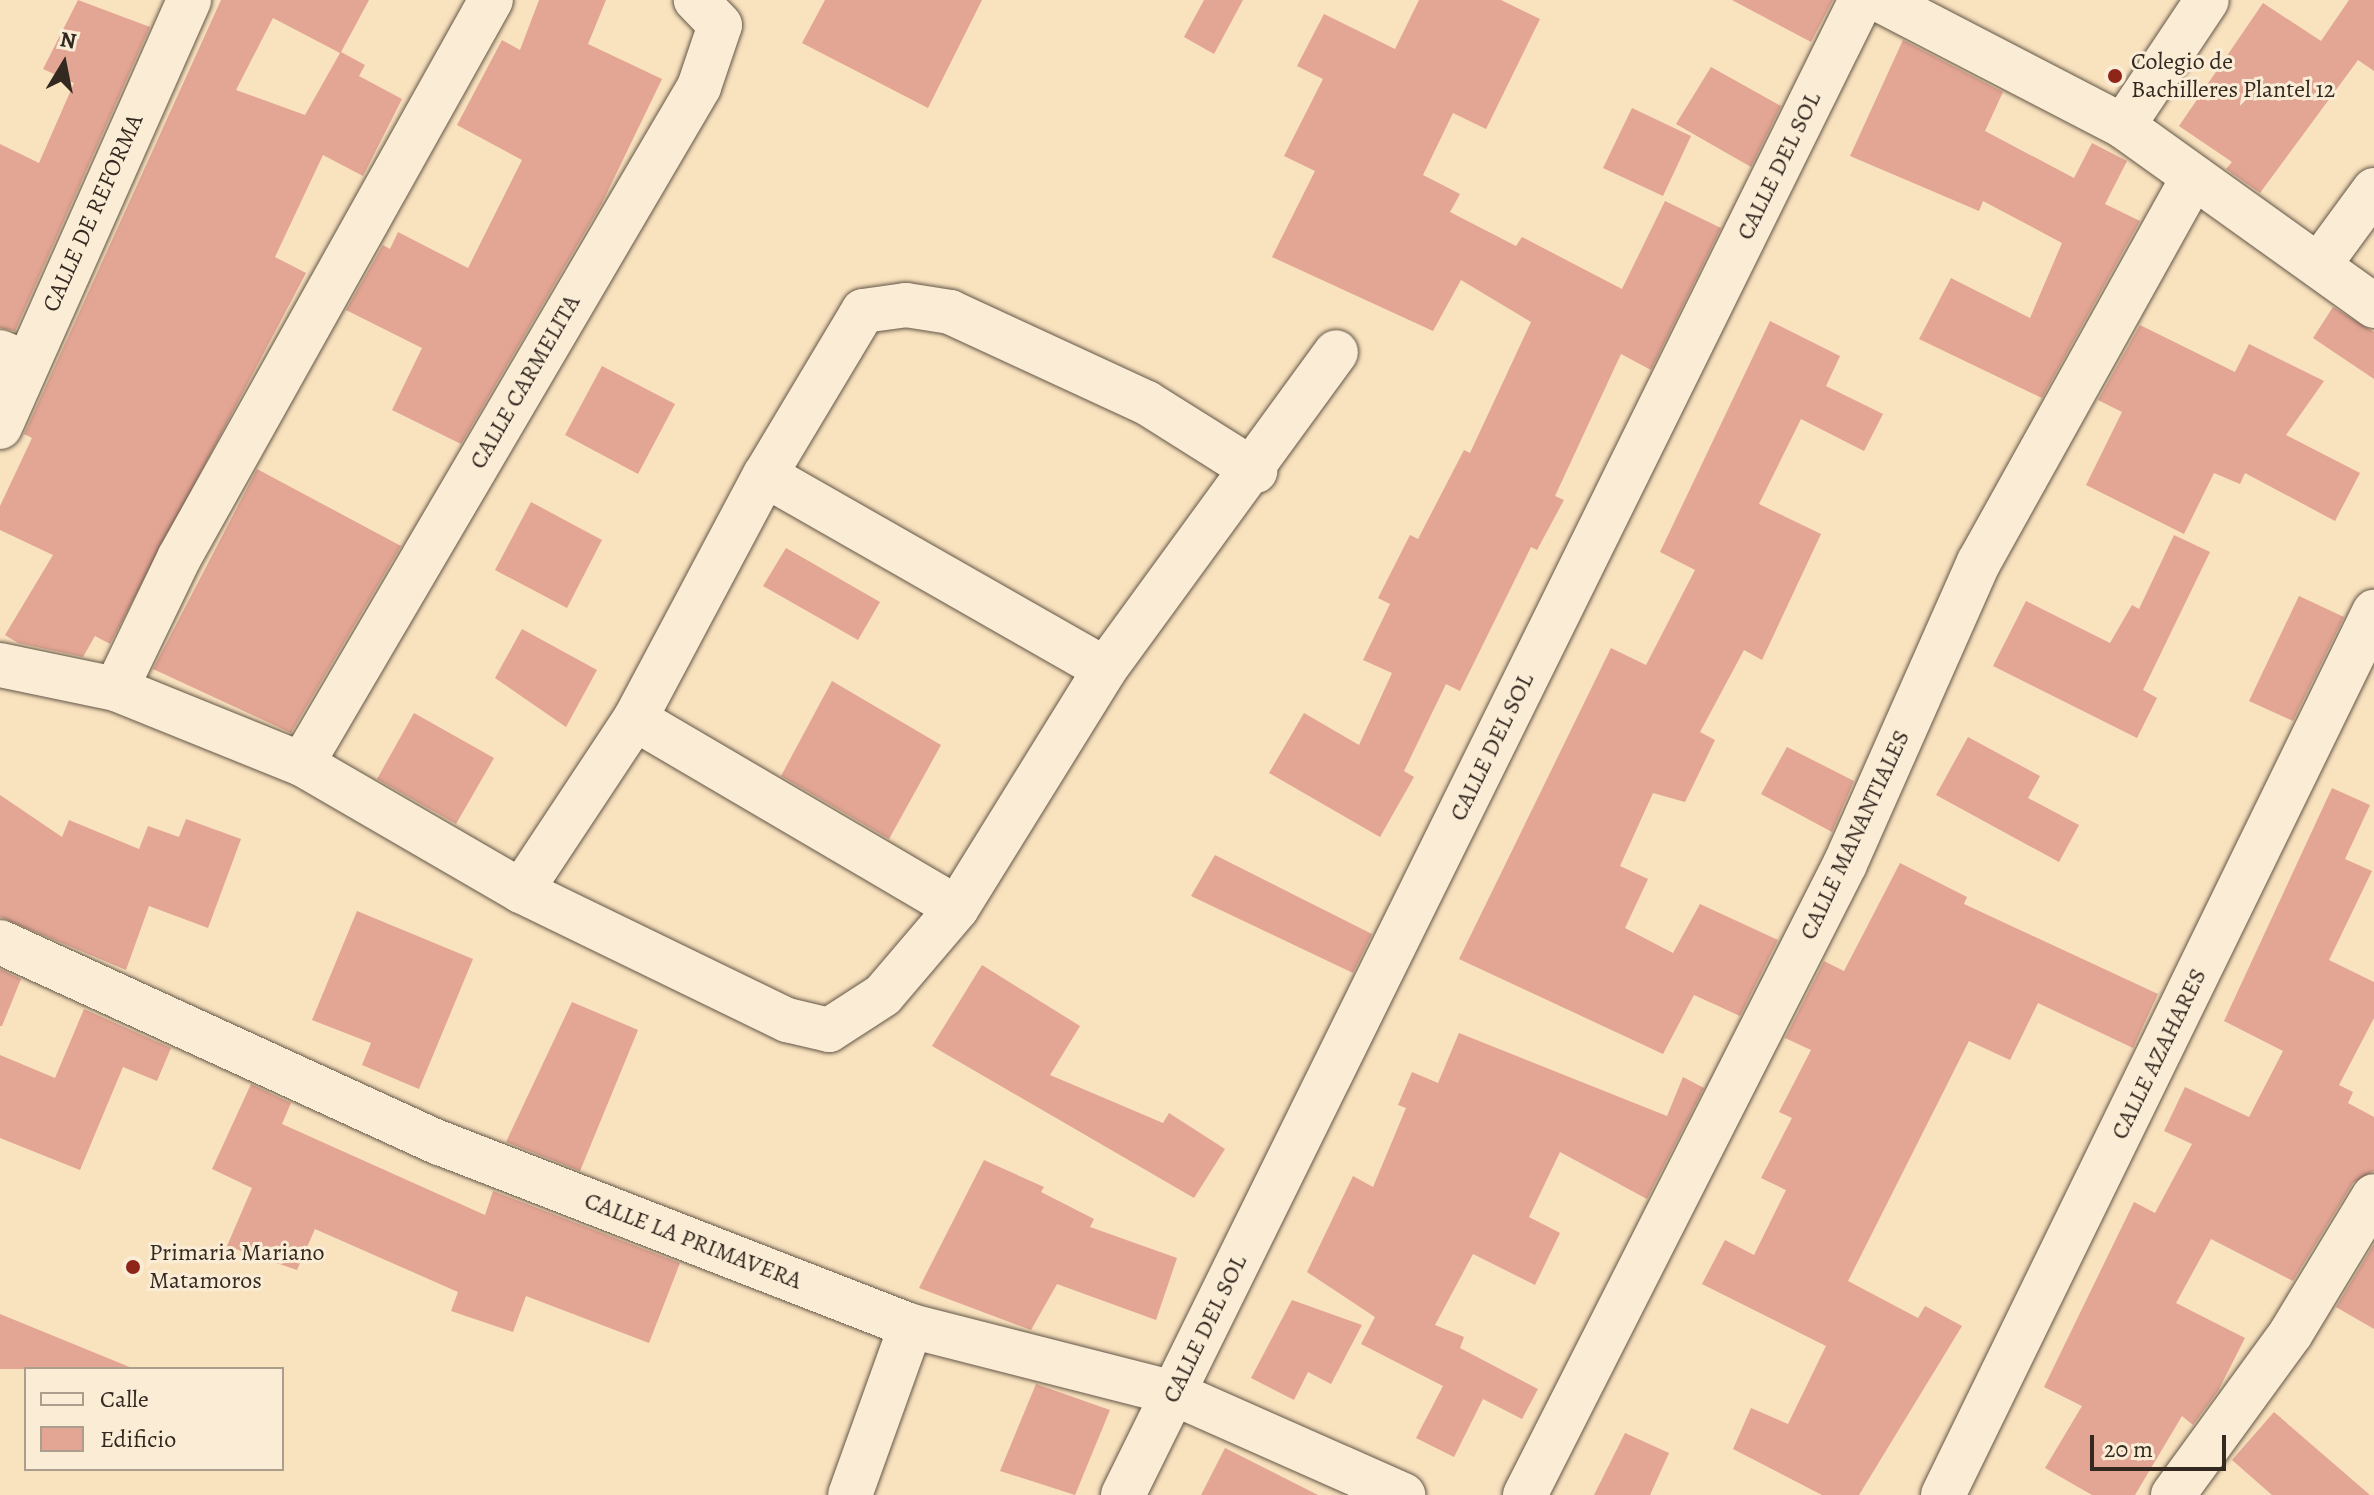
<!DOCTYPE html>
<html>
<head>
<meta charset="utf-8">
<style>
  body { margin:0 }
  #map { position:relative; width:2374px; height:1495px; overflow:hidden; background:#f9e2be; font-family:Alegreya,serif }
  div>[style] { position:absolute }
  .building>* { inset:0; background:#e3a594 }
  .roads { filter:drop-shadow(0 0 2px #645748) drop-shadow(0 0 2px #645748) }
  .minor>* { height:44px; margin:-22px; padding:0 22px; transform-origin:22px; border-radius:22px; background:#fbecd5 }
  .secondary>* { height:44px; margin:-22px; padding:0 22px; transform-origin:22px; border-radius:22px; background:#fbecd5 }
  .dots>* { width:22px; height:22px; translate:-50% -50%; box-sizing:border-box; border:4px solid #fbecd5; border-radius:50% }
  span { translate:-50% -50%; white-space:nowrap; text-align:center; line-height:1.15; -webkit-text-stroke:6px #fbecd5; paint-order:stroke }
  .poi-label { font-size:24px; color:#332921 }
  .left { translate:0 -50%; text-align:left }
  .street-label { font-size:24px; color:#332921 }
  .legend { position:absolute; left:24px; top:1367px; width:260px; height:104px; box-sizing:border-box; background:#fbecd5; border:2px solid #ab9e8d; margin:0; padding:10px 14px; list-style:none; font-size:24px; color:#332921 }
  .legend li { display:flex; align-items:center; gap:16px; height:40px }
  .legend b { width:40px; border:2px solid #ab9e8d }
  .north { position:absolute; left:24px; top:24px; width:80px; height:80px; -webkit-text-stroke:6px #fbecd5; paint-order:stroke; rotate:10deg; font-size:22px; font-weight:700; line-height:32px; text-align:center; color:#332921 }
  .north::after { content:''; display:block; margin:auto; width:28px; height:36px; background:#332921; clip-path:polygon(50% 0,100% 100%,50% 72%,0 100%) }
  .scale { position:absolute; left:2090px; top:1435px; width:136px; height:36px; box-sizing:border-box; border:4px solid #332921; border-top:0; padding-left:10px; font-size:24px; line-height:28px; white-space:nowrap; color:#332921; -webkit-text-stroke:6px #fbecd5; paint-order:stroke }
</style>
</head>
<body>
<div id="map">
  <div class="building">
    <i style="clip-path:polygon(78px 0,150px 27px,15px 331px,0 328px,0 144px,39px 163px,74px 83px,43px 69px)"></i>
    <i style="clip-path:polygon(evenodd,221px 0,369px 0,341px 52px,365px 65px,359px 76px,402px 99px,363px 176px,323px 155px,275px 257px,306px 273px,110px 644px,95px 636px,83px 657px,18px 643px,5px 635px,53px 555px,0 530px,0 506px,32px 438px,24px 434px,221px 0,273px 18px,340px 53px,305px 115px,236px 90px,273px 18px)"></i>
    <i style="clip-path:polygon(539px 0,606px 0,588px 44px,662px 79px,602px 203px,461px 444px,392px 410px,422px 348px,346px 310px,383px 245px,390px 249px,398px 232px,468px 268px,522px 160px,457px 125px,502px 40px,520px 50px)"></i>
    <i style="clip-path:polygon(825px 0,982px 0,928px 108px,802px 43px)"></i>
    <i style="clip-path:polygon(1204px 0,1243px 0,1214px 54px,1184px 37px)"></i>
    <i style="clip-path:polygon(1419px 0,1501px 0,1540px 19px,1486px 129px,1453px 113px,1423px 175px,1460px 194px,1450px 212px,1516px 246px,1522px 237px,1622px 289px,1665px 201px,1721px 228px,1651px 370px,1621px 354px,1555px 496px,1564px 500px,1537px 550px,1531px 547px,1460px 691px,1446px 684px,1404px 771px,1414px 777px,1380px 837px,1269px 773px,1304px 713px,1359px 745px,1392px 673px,1363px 660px,1390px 604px,1378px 598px,1410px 535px,1418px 539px,1464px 450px,1470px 453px,1531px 322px,1461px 280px,1433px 331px,1272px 257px,1315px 171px,1284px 156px,1323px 79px,1297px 66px,1324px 14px,1395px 49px)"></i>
    <i style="clip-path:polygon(1732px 0,1833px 0,1811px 42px)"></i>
    <i style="clip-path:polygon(2349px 0,2374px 0,2374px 71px,2358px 60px,2260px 193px,2226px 169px,2232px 162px,2179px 126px,2263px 3px,2321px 41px)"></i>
    <i style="clip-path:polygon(1903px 40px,2003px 92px,1985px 131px,2074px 178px,2092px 143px,2127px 161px,2105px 204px,2140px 221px,2042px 398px,1919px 339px,1951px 278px,2030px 318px,2062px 243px,1983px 201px,1979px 211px,1850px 156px)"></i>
    <i style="clip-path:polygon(1711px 67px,1781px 106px,1751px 167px,1676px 124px)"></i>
    <i style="clip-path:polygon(1632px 108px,1691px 136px,1663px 196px,1603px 168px)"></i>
    <i style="clip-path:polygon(2333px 307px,2374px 332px,2374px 379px,2313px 338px)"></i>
    <i style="clip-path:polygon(1770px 321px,1840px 356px,1826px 386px,1883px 414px,1864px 451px,1801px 419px,1759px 504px,1821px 534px,1762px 660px,1744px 650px,1700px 732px,1715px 740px,1685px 802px,1653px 793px,1620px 866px,1648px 879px,1625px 928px,1673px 953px,1700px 904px,1778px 940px,1740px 1016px,1694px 995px,1663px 1054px,1459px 959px,1611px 648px,1646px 665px,1695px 570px,1660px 552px)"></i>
    <i style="clip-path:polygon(2140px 325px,2235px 372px,2249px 344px,2324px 381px,2286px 435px,2360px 473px,2335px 521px,2245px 473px,2240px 484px,2214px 473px,2184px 534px,2086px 485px,2122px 412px,2098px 400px)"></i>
    <i style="clip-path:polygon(602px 366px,675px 404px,638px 474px,565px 435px)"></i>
    <i style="clip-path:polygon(257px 469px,401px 546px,291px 733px,153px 669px)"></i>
    <i style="clip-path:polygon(531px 502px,602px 540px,567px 608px,495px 570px)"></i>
    <i style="clip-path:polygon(2174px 535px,2210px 552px,2143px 690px,2157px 698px,2137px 738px,1993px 666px,2026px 601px,2110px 643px,2132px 605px,2139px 609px)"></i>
    <i style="clip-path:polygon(786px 548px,880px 602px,858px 640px,763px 586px)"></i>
    <i style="clip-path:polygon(2299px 596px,2344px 617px,2293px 721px,2249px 701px)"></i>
    <i style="clip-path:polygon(522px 629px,597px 670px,566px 727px,495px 678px)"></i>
    <i style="clip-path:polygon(832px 681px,941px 745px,889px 839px,781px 776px)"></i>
    <i style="clip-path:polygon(414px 713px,494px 758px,456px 824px,377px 779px)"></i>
    <i style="clip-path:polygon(1968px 737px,2040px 776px,2028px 798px,2079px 825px,2059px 862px,1936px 795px)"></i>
    <i style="clip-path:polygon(1787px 747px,1854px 781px,1832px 832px,1761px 794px)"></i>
    <i style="clip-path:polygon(2332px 788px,2370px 805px,2345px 859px,2372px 871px,2329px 960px,2374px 982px,2374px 1018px,2339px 1085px,2353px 1092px,2348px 1103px,2374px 1117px,2374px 1171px,2353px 1183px,2293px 1281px,2211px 1239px,2176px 1303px,2245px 1338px,2218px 1391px,2193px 1425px,2182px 1416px,2135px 1495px,2092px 1495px,2045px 1468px,2082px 1406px,2044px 1387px,2134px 1202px,2155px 1213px,2192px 1144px,2164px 1131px,2185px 1087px,2249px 1117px,2283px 1051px,2224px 1021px)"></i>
    <i style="clip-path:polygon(0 795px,62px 837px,69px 820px,139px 849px,148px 826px,179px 837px,186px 819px,241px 839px,208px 928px,149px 906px,126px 970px,0 917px)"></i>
    <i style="clip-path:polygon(1215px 855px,1372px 934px,1353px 973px,1191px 896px)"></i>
    <i style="clip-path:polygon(1900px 863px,1967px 897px,1964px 904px,2158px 994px,2133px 1048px,2038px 1003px,2010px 1060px,1969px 1041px,1848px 1281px,1918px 1318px,1925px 1306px,1962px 1326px,1859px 1495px,1822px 1495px,1733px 1449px,1751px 1408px,1788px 1424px,1826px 1346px,1702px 1284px,1725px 1240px,1754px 1255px,1786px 1190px,1761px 1178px,1792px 1118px,1779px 1112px,1811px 1050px,1785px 1038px,1824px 961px,1844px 971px)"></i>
    <i style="clip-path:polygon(357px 911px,473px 959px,419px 1089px,362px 1065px,371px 1043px,312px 1020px)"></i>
    <i style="clip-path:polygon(982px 965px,1080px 1026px,1050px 1075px,1163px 1123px,1169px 1113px,1225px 1149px,1194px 1198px,932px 1046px)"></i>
    <i style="clip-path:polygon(0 969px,21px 979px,2px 1026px,0 1026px)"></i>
    <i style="clip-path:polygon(572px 1002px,638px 1030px,580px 1171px,506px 1142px)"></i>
    <i style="clip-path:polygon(84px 1009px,171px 1048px,157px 1081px,123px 1067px,80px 1170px,0 1138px,0 1055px,55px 1078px)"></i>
    <i style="clip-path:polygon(1459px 1033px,1667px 1116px,1683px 1077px,1704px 1088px,1647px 1199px,1560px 1152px,1529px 1217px,1560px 1233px,1535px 1285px,1473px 1254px,1435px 1325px,1464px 1337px,1460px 1348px,1538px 1389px,1522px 1419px,1483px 1399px,1454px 1457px,1416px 1438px,1443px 1386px,1361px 1344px,1375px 1317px,1307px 1272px,1353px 1176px,1373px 1187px,1406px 1108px,1398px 1105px,1412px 1072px,1438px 1083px)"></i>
    <i style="clip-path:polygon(251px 1084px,291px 1103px,282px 1124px,485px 1215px,493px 1191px,680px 1263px,649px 1343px,526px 1296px,513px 1332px,451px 1311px,458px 1292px,315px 1229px,297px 1270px,227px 1246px,252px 1188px,212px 1169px)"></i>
    <i style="clip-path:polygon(984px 1160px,1044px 1187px,1041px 1192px,1094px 1219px,1090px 1227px,1177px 1258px,1156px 1320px,1057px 1284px,1031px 1330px,919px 1288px)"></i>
    <i style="clip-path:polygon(2374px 1244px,2374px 1329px,2336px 1307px)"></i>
    <i style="clip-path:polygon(1292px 1300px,1362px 1325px,1331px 1384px,1308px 1372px,1294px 1400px,1251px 1378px)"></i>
    <i style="clip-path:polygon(0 1314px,132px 1368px,132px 1369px,0 1369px)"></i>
    <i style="clip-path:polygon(1036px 1384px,1110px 1410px,1075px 1495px,1000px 1471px)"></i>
    <i style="clip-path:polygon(2274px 1412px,2370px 1495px,2272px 1495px,2232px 1460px)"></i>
    <i style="clip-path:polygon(1625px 1433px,1669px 1453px,1650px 1495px,1594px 1495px)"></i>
    <i style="clip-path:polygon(1225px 1448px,1318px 1495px,1201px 1495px)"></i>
  </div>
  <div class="roads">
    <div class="minor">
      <i style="left:1880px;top:0;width:274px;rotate:27.4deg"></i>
      <i style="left:2123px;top:126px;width:309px;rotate:35.6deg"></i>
      <i style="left:2123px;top:126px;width:151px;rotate:-56.3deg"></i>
      <i style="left:2319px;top:265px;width:93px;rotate:-53.7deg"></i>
      <i style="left:0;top:352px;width:28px;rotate:23deg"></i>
      <i style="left:765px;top:475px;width:391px;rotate:29.7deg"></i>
      <i style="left:0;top:665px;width:118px;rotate:11.7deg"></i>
      <i style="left:116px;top:689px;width:201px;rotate:22deg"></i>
      <i style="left:302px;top:764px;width:253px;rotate:30.1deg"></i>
      <i style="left:521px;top:891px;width:296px;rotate:25.9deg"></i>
      <i style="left:787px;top:1020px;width:43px;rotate:13.4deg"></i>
      <i style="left:829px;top:1030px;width:64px;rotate:-32.9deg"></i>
      <i style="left:883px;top:995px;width:114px;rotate:-49.6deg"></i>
      <i style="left:957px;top:908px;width:281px;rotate:-58.2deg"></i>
      <i style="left:1105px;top:669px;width:392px;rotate:-53.9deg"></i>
      <i style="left:116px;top:689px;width:145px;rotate:-64.3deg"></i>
      <i style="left:179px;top:558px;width:639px;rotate:-60.79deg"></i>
      <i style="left:635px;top:719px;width:373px;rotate:30.4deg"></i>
      <i style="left:302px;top:764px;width:785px;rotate:-59.61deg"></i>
      <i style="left:699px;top:87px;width:65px;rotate:-71.3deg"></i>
      <i style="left:720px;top:25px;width:35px;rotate:-134deg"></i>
      <i style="left:521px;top:891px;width:206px;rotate:-56.5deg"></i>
      <i style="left:635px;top:719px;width:276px;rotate:-62deg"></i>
      <i style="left:765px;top:475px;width:191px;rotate:-59.1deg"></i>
      <i style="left:863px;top:311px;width:43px;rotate:-7.9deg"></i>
      <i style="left:906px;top:305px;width:45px;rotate:9deg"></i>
      <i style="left:950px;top:312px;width:217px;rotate:24.8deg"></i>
      <i style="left:1147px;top:403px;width:128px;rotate:32.2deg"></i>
      <i style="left:0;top:942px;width:484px;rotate:24.6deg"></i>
      <i style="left:440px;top:1143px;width:505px;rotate:21.23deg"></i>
      <i style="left:911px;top:1326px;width:270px;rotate:14.3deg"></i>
      <i style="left:1173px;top:1393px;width:252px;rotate:23.9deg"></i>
      <i style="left:850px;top:1495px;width:180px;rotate:-70.2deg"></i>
      <i style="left:1123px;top:1495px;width:1667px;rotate:-63.73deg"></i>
      <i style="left:1525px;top:1495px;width:708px;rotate:-63.11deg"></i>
      <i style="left:1845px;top:864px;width:330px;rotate:-66.1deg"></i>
      <i style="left:1979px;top:562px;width:437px;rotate:-60.9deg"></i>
      <i style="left:1943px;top:1495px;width:983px;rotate:-63.98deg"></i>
      <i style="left:2173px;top:1495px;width:200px;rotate:-53.9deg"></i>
      <i style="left:2291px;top:1333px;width:160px;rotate:-58.8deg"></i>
    </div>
    <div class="secondary">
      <i style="left:0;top:427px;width:467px;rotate:-66.1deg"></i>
    </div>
  </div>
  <div class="dots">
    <i style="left:2115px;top:76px;background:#8f2418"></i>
    <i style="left:133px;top:1267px;background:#8f2418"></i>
  </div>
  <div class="poi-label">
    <span class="left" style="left:2131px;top:76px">Colegio de<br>Bachilleres Plantel 12</span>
    <span class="left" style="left:149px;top:1267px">Primaria Mariano<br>Matamoros</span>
  </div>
  <div class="street-label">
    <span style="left:1779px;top:166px;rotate:-64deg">CALLE DEL SOL</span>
    <span style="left:93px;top:213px;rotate:-66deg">CALLE DE REFORMA</span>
    <span style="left:525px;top:382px;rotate:-60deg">CALLE CARMELITA</span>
    <span style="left:1492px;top:747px;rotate:-64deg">CALLE DEL SOL</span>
    <span style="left:1855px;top:835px;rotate:-65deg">CALLE MANANTIALES</span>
    <span style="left:2159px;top:1054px;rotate:-64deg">CALLE AZAHARES</span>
    <span style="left:693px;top:1241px;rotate:21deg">CALLE LA PRIMAVERA</span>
    <span style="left:1205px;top:1329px;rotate:-64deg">CALLE DEL SOL</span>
  </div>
  <ul class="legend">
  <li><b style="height:10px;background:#fbecd5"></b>Calle</li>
  <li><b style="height:22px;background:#e3a594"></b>Edificio</li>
  </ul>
  <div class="north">N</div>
  <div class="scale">20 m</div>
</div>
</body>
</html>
